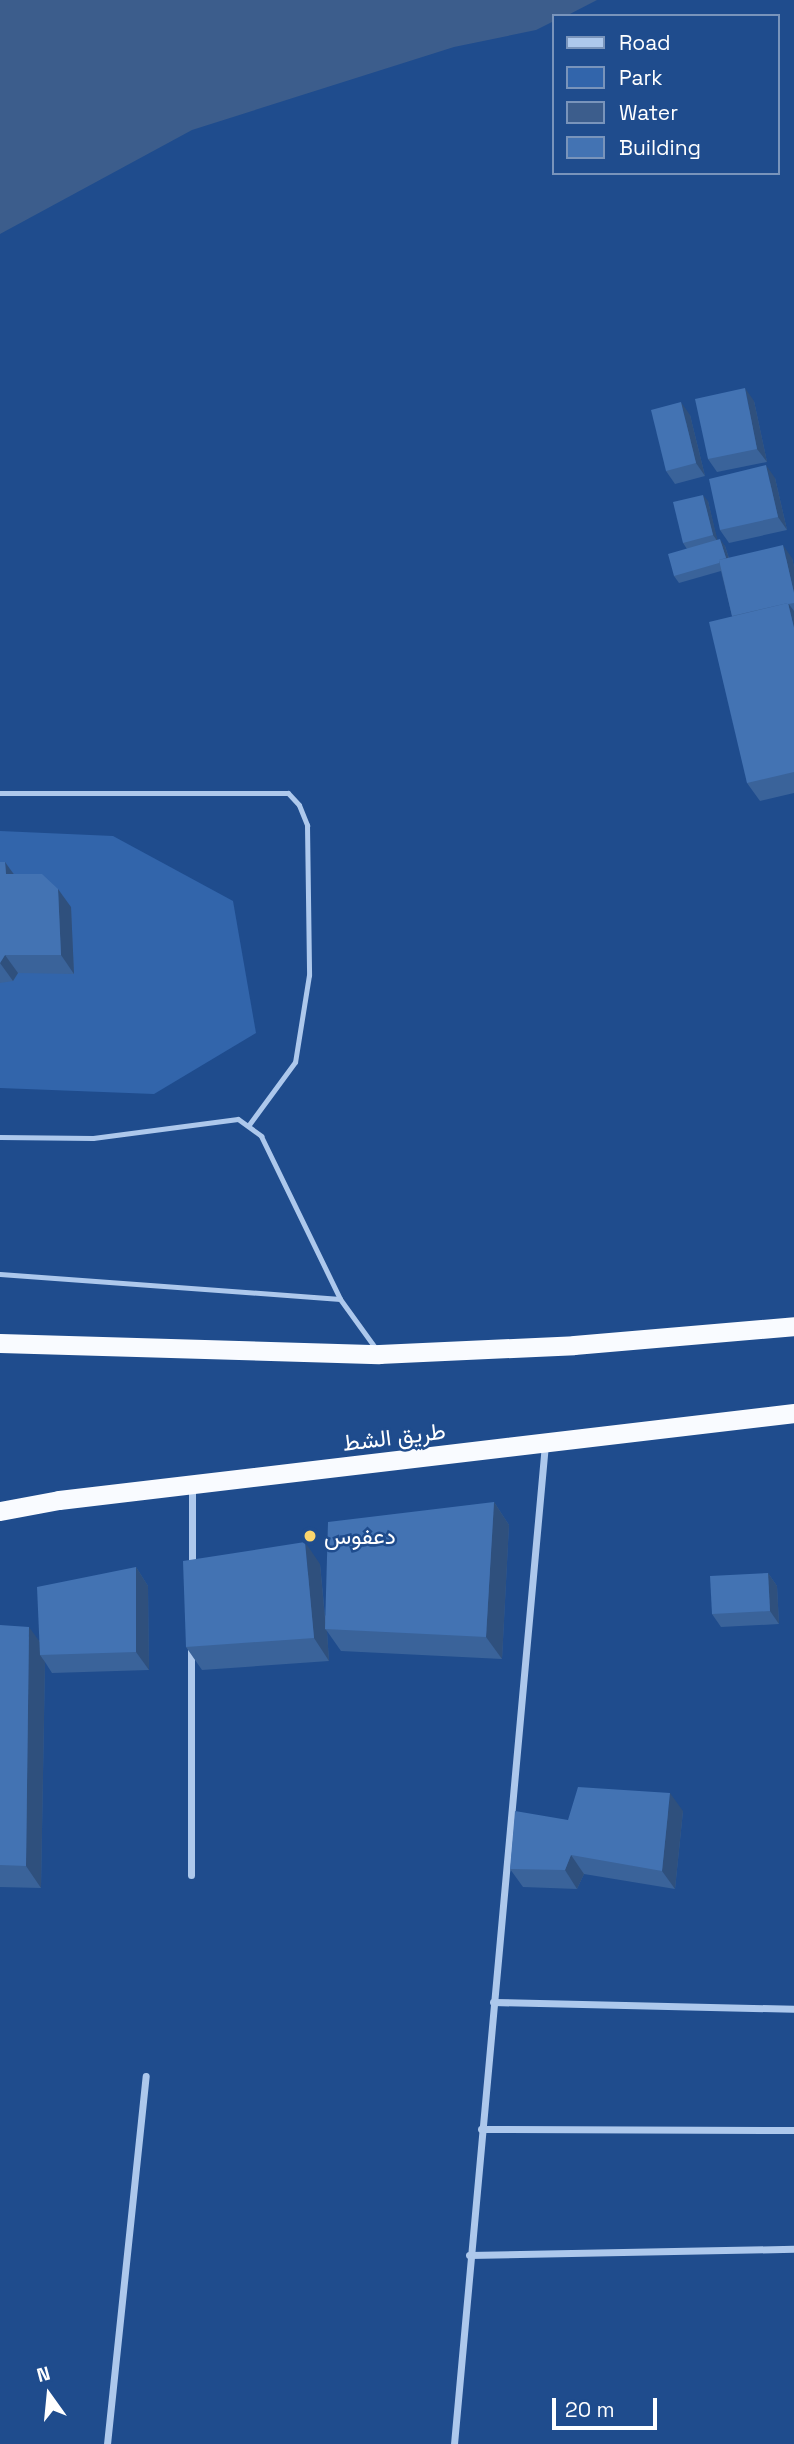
<!DOCTYPE html>
<html>
<head>
<meta charset="utf-8">
<style>
  body { margin:0 }
  #map { position:relative; width:794px; height:2444px; overflow:hidden; background:#1f4c8d; font-family:"Space Grotesk",Vazirmatn,sans-serif }
  div>[style] { position:absolute }
  .green>* { inset:0; background:#3265ab }
  .water>* { inset:0; background:#3c5d8c }
  .service>* { height:5px; margin:-2.5px; padding:0 2.5px; transform-origin:2.5px; border-radius:2.5px; background:#adc8ec }
  .minor>* { height:7px; margin:-3.5px; padding:0 3.5px; transform-origin:3.5px; border-radius:3.5px; background:#adc8ec }
  .trunk>* { height:19px; margin:-9.5px; padding:0 9.5px; transform-origin:9.5px; border-radius:9.5px; background:#f9fbff }
  .wall>* { inset:0; background:#3a639a }
  .shaded-wall>* { inset:0; background:#2f507d }
  .building>* { inset:0; background:#4373b3 }
  .dots>* { width:19px; height:19px; translate:-50% -50%; box-sizing:border-box; border:4px solid #1f4c8d; border-radius:50% }
  span { translate:-50% -50%; white-space:nowrap; text-align:center; line-height:1.15; -webkit-text-stroke:5px #1f4c8d; paint-order:stroke }
  .street-label { font-size:23px; color:#fff }
  .poi-label { font-size:23px; color:#fff }
  .left { translate:0 -50%; text-align:left }
  .legend { position:absolute; left:552px; top:14px; width:228px; height:161px; box-sizing:border-box; background:#1f4c8d; border:2px solid #7994bb; margin:0; padding:9px 12px; list-style:none; font-size:21px; color:#fff }
  .legend li { display:flex; align-items:center; gap:14px; height:35px }
  .legend b { width:35px; border:2px solid #7994bb }
  .north { position:absolute; left:14px; top:2360px; width:70px; height:70px; -webkit-text-stroke:5px #1f4c8d; paint-order:stroke; rotate:345deg; font-size:19px; font-weight:700; line-height:28px; text-align:center; color:#fff }
  .north::after { content:''; display:block; margin:auto; width:24px; height:32px; background:#fff; clip-path:polygon(50% 0,100% 100%,50% 72%,0 100%) }
  .scale { position:absolute; left:552px; top:2398px; width:105px; height:32px; box-sizing:border-box; border:4px solid #fff; border-top:0; padding-left:9px; font-size:21px; line-height:24px; white-space:nowrap; color:#fff; -webkit-text-stroke:5px #1f4c8d; paint-order:stroke }
</style>
</head>
<body>
<div id="map">
  <div class="green">
    <i style="clip-path:polygon(0 831px,113px 836px,233px 901px,256px 1033px,154px 1094px,0 1088px)"></i>
  </div>
  <div class="water">
    <i style="clip-path:polygon(0 0,597px 0,566px 16px,554px 16px,554px 21px,536px 30px,454px 47px,192px 130px,0 234px)"></i>
  </div>
  <div class="service">
    <i style="left:0;top:793px;width:288px"></i>
    <i style="left:288px;top:793px;width:16px;rotate:47deg"></i>
    <i style="left:299px;top:805px;width:22px;rotate:68deg"></i>
    <i style="left:307px;top:825px;width:150px;rotate:89.2deg"></i>
    <i style="left:309px;top:975px;width:88px;rotate:99.1deg"></i>
    <i style="left:295px;top:1062px;width:79px;rotate:126.3deg"></i>
    <i style="left:0;top:1137px;width:93px;rotate:0.6deg"></i>
    <i style="left:93px;top:1138px;width:146px;rotate:-7.5deg"></i>
    <i style="left:238px;top:1119px;width:29px;rotate:36deg"></i>
    <i style="left:261px;top:1136px;width:181px;rotate:64.1deg"></i>
    <i style="left:0;top:1274px;width:341px;rotate:4.2deg"></i>
    <i style="left:340px;top:1299px;width:62px;rotate:54.2deg"></i>
  </div>
  <div class="minor">
    <i style="left:192px;top:1570px;width:83px;rotate:-90deg"></i>
    <i style="left:191px;top:1875px;width:227px;rotate:-90deg"></i>
    <i style="left:493px;top:2002px;width:301px;rotate:1.3deg"></i>
    <i style="left:481px;top:2129px;width:313px;rotate:0.2deg"></i>
    <i style="left:469px;top:2255px;width:325px;rotate:-1.1deg"></i>
    <i style="left:107px;top:2444px;width:370px;rotate:-84deg"></i>
    <i style="left:454px;top:2444px;width:1003px;rotate:-84.8deg"></i>
  </div>
  <div class="trunk">
    <i style="left:0;top:1343px;width:379px;rotate:1.7deg"></i>
    <i style="left:379px;top:1354px;width:195px;rotate:-2.6deg"></i>
    <i style="left:574px;top:1345px;width:221px;rotate:-4.9deg"></i>
    <i style="left:0;top:1511px;width:60px;rotate:-10.6deg"></i>
    <i style="left:59px;top:1500px;width:740px;rotate:-6.75deg"></i>
  </div>
  <div class="wall">
    <i style="clip-path:polygon(754px 401px,767px 462px,717px 472px,708px 459px)"></i>
    <i style="clip-path:polygon(690px 415px,705px 476px,675px 484px,666px 471px)"></i>
    <i style="clip-path:polygon(775px 478px,787px 530px,729px 543px,720px 530px)"></i>
    <i style="clip-path:polygon(708px 501px,717px 540px,725px 546px,729px 558px,792px 558px,794px 567px,794px 793px,760px 801px,747px 783px,732px 616px,721px 571px,679px 583px,674px 576px,687px 549px,683px 543px)"></i>
    <i style="clip-path:polygon(0 862px,14px 874px,71px 907px,74px 974px,18px 973px,13px 981px,0 983px)"></i>
    <i style="clip-path:polygon(494px 1502px,509px 1525px,502px 1659px,341px 1651px,327px 1631px,329px 1661px,202px 1670px,186px 1647px,320px 1564px,325px 1616px)"></i>
    <i style="clip-path:polygon(136px 1567px,148px 1586px,149px 1670px,52px 1673px,45px 1662px,41px 1888px,0 1887px,0 1625px,39px 1641px)"></i>
    <i style="clip-path:polygon(768px 1573px,777px 1586px,779px 1624px,721px 1627px,712px 1614px)"></i>
    <i style="clip-path:polygon(683px 1811px,675px 1889px,584px 1874px,577px 1889px,523px 1887px,510px 1869px,568px 1820px)"></i>
  </div>
  <div class="shaded-wall">
    <i style="clip-path:polygon(745px 388px,754px 401px,767px 462px,757px 449px)"></i>
    <i style="clip-path:polygon(681px 402px,690px 415px,705px 476px,696px 463px)"></i>
    <i style="clip-path:polygon(766px 465px,775px 478px,787px 530px,778px 517px)"></i>
    <i style="clip-path:polygon(703px 495px,708px 501px,718px 542px,713px 535px)"></i>
    <i style="clip-path:polygon(720px 539px,725px 546px,732px 568px,727px 561px)"></i>
    <i style="clip-path:polygon(783px 545px,792px 558px,794px 567px,794px 593px)"></i>
    <i style="clip-path:polygon(788px 603px,794px 611px,794px 628px)"></i>
    <i style="clip-path:polygon(5px 862px,18px 880px,6px 874px)"></i>
    <i style="clip-path:polygon(58px 889px,71px 907px,74px 974px,61px 955px)"></i>
    <i style="clip-path:polygon(5px 955px,18px 973px,13px 981px,0 963px)"></i>
    <i style="clip-path:polygon(494px 1502px,509px 1525px,502px 1659px,486px 1637px)"></i>
    <i style="clip-path:polygon(305px 1542px,320px 1564px,326px 1629px,325px 1629px,327px 1631px,329px 1661px,314px 1638px)"></i>
    <i style="clip-path:polygon(136px 1567px,148px 1586px,149px 1670px,136px 1652px)"></i>
    <i style="clip-path:polygon(768px 1573px,777px 1586px,779px 1624px,770px 1611px)"></i>
    <i style="clip-path:polygon(29px 1627px,45px 1649px,40px 1655px,45px 1662px,41px 1888px,26px 1866px)"></i>
    <i style="clip-path:polygon(670px 1793px,683px 1811px,675px 1889px,662px 1871px)"></i>
    <i style="clip-path:polygon(571px 1855px,584px 1874px,577px 1889px,565px 1870px)"></i>
  </div>
  <div class="building">
    <i style="clip-path:polygon(745px 388px,757px 449px,708px 459px,695px 399px)"></i>
    <i style="clip-path:polygon(681px 402px,696px 463px,666px 471px,651px 410px)"></i>
    <i style="clip-path:polygon(766px 465px,778px 517px,720px 530px,709px 479px)"></i>
    <i style="clip-path:polygon(703px 495px,713px 535px,683px 543px,673px 502px)"></i>
    <i style="clip-path:polygon(720px 539px,726px 558px,719px 560px,719px 563px,674px 576px,668px 554px)"></i>
    <i style="clip-path:polygon(783px 545px,794px 593px,794px 603px,788px 604px,788px 603px,732px 616px,719px 560px)"></i>
    <i style="clip-path:polygon(788px 603px,794px 628px,794px 772px,747px 783px,709px 622px)"></i>
    <i style="clip-path:polygon(0 862px,5px 862px,6px 874px,42px 874px,58px 889px,61px 955px,5px 955px,0 963px)"></i>
    <i style="clip-path:polygon(494px 1502px,486px 1637px,325px 1629px,328px 1522px)"></i>
    <i style="clip-path:polygon(305px 1542px,314px 1638px,186px 1647px,183px 1561px)"></i>
    <i style="clip-path:polygon(136px 1567px,136px 1652px,40px 1655px,37px 1587px)"></i>
    <i style="clip-path:polygon(768px 1573px,770px 1611px,712px 1614px,710px 1576px)"></i>
    <i style="clip-path:polygon(0 1625px,29px 1627px,26px 1866px,0 1865px)"></i>
    <i style="clip-path:polygon(578px 1787px,670px 1793px,662px 1871px,571px 1855px,565px 1870px,510px 1869px,515px 1811px,568px 1820px)"></i>
  </div>
  <div class="dots">
    <i style="left:310px;top:1536px;background:#fbd56d"></i>
  </div>
  <div class="street-label">
    <span style="left:394px;top:1437px;rotate:-7deg">طريق الشط</span>
  </div>
  <div class="poi-label">
    <span class="left" style="left:324px;top:1536px">دعفوس</span>
  </div>
  <ul class="legend">
  <li><b style="height:9px;background:#adc8ec"></b>Road</li>
  <li><b style="height:19px;background:#3265ab"></b>Park</li>
  <li><b style="height:19px;background:#3c5d8c"></b>Water</li>
  <li><b style="height:19px;background:#4373b3"></b>Building</li>
  </ul>
  <div class="north">N</div>
  <div class="scale">20 m</div>
</div>
</body>
</html>
